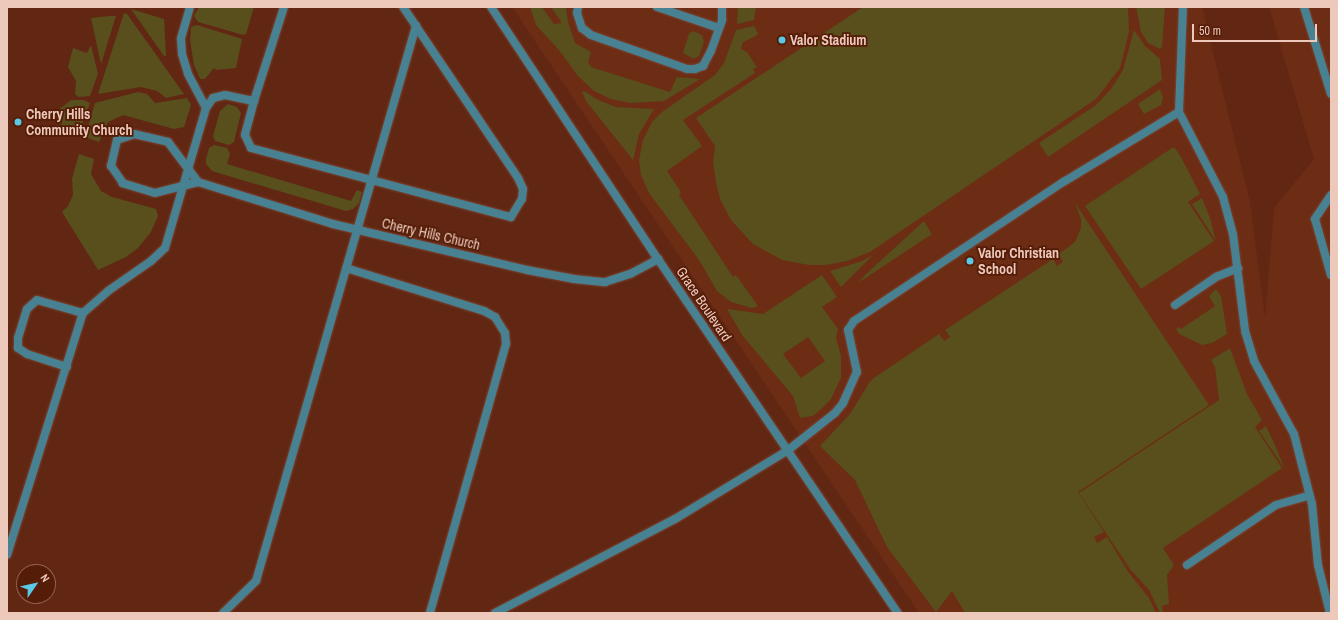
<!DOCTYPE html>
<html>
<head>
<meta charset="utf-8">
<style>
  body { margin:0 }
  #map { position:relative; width:1338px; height:620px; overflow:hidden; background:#612713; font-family:"Archivo Narrow",sans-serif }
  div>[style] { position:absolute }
  .built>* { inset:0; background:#6d2c14 }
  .green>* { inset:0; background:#584f1c }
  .roads { filter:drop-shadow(0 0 1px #7a4431) drop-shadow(0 0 1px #7a4431) }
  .service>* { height:8px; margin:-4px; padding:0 4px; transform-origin:4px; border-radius:4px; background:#478192 }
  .minor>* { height:8px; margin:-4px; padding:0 4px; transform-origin:4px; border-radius:4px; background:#478192 }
  .dots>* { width:11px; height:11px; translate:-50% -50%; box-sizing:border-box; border:2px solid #551c07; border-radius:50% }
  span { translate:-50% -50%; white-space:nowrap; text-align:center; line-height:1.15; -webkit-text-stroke:3.5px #551c07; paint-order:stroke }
  .poi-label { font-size:14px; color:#edc9bc; font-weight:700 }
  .left { translate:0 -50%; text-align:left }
  .street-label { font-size:14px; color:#edc9bc }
  .frame { position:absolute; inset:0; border:8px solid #edc9bc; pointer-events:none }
  .north { position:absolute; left:16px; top:564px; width:40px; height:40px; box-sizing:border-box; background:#551c07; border:1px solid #92614f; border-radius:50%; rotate:56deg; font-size:11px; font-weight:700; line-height:16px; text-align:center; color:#edc9bc }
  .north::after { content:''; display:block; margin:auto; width:14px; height:18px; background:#5bc8e6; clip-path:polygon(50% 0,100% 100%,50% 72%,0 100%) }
  .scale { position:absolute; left:1192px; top:24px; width:125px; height:18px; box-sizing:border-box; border:2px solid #edc9bc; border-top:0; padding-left:5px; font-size:12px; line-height:14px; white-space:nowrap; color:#edc9bc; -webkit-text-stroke:3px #551c07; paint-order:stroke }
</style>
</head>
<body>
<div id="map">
  <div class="built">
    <i style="clip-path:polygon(512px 7px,1202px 7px,1250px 202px,1265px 317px,1274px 208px,1314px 159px,1269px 7px,1331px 7px,1331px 613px,919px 613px)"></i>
  </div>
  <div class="green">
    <i style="clip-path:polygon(199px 7px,254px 7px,246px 34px,243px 35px,198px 22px,194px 16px)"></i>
    <i style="clip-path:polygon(530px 7px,542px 7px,554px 24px,562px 23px,551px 7px,566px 7px,568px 22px,575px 43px,591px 52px,588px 62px,591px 67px,670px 92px,677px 77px,700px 79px,664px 101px,631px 103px,611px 99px,594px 91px,578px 76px,559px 50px,536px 25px)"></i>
    <i style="clip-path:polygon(738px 7px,756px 7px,754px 20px,737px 24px)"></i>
    <i style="clip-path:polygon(863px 7px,1128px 7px,1129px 32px,1120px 68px,1096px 99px,870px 252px,847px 261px,826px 265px,809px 265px,782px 260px,753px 244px,731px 220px,720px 199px,716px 182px,713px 163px,715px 146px,696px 118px)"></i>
    <i style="clip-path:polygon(1136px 7px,1165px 7px,1162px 47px,1160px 49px,1148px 43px,1141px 32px)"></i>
    <i style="clip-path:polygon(131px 9px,164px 19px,166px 56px,164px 56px)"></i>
    <i style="clip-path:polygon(124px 13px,127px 14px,184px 94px,166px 98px,157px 91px,141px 87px,98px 94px)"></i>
    <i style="clip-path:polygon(110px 16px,116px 16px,101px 64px,91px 18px)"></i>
    <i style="clip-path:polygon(197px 25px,242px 39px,236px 68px,216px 70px,214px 68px,205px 79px,200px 79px,194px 65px,190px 40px,191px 27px)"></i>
    <i style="clip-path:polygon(754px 26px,758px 33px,756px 36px,743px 42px,741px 49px,747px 52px,757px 67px,753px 69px,755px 73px,683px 120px,702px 146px,667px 171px,681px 192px,679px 195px,733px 277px,736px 275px,758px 306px,752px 308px,731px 302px,717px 291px,699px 260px,649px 193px,641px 175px,639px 160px,643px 140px,652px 122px,662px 112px,715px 75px,724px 63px,736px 30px)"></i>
    <i style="clip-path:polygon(1134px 30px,1145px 46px,1160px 59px,1162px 80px,1048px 157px,1039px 143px,1096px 105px,1111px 89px,1123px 70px)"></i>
    <i style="clip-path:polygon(693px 31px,702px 35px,704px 42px,699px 56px,694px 59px,683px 53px,689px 33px)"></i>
    <i style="clip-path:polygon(91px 45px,98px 74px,90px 96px,79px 97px,75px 94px,76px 81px,68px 67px,73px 48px,87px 53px)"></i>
    <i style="clip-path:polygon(1160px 89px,1163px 97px,1161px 105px,1144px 114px,1138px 104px)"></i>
    <i style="clip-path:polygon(584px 91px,598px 100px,616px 107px,654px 109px,639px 134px,633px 160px,586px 101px,582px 92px)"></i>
    <i style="clip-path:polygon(138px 92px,147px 94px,155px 103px,187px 98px,191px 105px,184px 127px,174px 129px,123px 115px,108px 122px,99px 142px,85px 137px,95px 103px)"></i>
    <i style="clip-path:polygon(71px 100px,83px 100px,90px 103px,78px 135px,60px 129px,63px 119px,57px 111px)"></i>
    <i style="clip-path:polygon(228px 104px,237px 107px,241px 113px,234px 142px,229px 145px,215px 141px,213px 136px,220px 111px)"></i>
    <i style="clip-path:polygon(214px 145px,227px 148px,230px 154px,227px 164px,351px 201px,357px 190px,362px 192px,359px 203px,353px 209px,346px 211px,212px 171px,206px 164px,206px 159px,209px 148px)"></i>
    <i style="clip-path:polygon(1172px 148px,1175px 148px,1181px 157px,1200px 194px,1188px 202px,1214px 241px,1141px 289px,1085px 206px)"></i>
    <i style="clip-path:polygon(79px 154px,94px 159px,91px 174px,101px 191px,112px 197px,156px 209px,158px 216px,151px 232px,138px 248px,126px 257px,98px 270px,62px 212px,68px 206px,73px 195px,72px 179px)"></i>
    <i style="clip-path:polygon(1202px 198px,1210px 218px,1216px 241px,1192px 204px)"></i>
    <i style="clip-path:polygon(1075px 203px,1209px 405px,1078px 492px,1104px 532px,1094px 537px,1097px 543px,1107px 537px,1129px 573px,1149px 598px,1156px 613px,965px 613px,952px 591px,936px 612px,887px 547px,855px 480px,820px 446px,850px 414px,871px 380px,939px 334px,944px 341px,950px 337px,945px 330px,1053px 259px,1057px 266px,1063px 262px,1059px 254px,1075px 242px,1081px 228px,1081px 219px)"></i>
    <i style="clip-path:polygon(924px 221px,932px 234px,858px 283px,865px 275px)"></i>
    <i style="clip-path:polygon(873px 255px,841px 287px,830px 271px,862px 261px)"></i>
    <i style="clip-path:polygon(evenodd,822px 275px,837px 297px,822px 307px,838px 329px,836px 338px,841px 356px,841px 378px,831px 399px,821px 409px,813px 416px,800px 418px,793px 396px,742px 335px,727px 309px,763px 314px,822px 275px,808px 337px,825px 361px,801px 378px,783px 354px,808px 337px)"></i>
    <i style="clip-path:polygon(1216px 289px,1221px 296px,1227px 334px,1212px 343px,1202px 345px,1179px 334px,1176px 329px,1179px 327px,1181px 329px,1215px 306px,1209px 296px)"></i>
    <i style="clip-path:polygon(1230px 348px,1247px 394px,1262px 420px,1255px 427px,1282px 468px,1163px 548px,1174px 565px,1167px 575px,1169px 604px,1162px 606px,1163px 612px,1160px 613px,1149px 590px,1130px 569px,1079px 493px,1219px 400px,1215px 367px,1211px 360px)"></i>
    <i style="clip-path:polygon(1266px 426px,1274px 443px,1285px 469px,1259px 431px)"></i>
  </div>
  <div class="roads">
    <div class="service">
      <i style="left:190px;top:7px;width:33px;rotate:106deg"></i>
      <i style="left:181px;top:39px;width:15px;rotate:86deg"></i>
      <i style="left:182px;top:54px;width:21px;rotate:73deg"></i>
      <i style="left:188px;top:74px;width:38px;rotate:62deg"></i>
      <i style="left:578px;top:7px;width:6px;rotate:99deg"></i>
      <i style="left:577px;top:13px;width:16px;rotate:72deg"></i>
      <i style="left:582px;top:28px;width:11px;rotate:38deg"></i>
      <i style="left:591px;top:35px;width:102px;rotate:19.5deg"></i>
      <i style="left:687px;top:69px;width:8px"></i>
      <i style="left:695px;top:69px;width:9px;rotate:-21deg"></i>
      <i style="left:703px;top:66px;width:17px;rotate:-62deg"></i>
      <i style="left:711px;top:51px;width:33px;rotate:-70deg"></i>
      <i style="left:722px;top:20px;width:13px;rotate:-90deg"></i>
      <i style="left:657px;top:7px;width:65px;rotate:18.7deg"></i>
      <i style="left:1183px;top:7px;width:105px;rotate:92.2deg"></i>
      <i style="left:1179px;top:112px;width:96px;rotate:62.6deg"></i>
      <i style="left:1223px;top:197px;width:38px;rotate:75deg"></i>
      <i style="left:1233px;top:234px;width:98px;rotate:82.9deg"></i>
      <i style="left:1245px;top:331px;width:31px;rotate:73deg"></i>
      <i style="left:1254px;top:361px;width:83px;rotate:61.3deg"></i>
      <i style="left:1294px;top:434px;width:72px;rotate:75.6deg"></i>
      <i style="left:1312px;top:504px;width:61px;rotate:84.4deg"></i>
      <i style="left:1318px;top:565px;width:49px;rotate:76deg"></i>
      <i style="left:1304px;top:7px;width:91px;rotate:72.8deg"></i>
      <i style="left:254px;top:101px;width:35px;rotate:105deg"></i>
      <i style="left:245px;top:135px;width:14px;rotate:65deg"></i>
      <i style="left:251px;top:148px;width:269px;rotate:14.9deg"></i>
      <i style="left:511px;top:217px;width:21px;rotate:-59deg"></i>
      <i style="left:522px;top:199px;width:10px;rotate:-84deg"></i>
      <i style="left:523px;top:189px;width:12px;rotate:-114deg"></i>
      <i style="left:518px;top:178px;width:183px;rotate:-123.9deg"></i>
      <i style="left:198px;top:182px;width:44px;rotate:165.7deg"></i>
      <i style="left:155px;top:193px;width:34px;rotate:-163deg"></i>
      <i style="left:123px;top:183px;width:21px;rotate:-125deg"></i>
      <i style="left:111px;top:166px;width:27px;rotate:-77deg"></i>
      <i style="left:117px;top:140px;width:18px;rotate:-19deg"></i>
      <i style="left:134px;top:134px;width:35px;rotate:13deg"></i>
      <i style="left:168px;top:142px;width:50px;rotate:53.1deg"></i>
      <i style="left:198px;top:182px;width:141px;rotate:17.3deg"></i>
      <i style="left:333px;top:224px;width:199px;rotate:13.3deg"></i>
      <i style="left:527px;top:270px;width:48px;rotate:10.8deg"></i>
      <i style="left:574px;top:279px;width:31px;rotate:6deg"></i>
      <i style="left:605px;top:282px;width:28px;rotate:-18deg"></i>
      <i style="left:632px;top:273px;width:30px;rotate:-28deg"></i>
      <i style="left:1331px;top:195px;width:29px;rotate:124deg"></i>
      <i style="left:1315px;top:219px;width:58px;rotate:74.1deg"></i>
      <i style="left:346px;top:268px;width:145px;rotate:17.3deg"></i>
      <i style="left:484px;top:311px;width:13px;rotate:29deg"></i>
      <i style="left:495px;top:317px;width:19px;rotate:58deg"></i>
      <i style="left:505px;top:333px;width:11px;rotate:85deg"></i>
      <i style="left:506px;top:344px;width:280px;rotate:105.8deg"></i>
      <i style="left:1175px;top:305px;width:50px;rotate:-34.3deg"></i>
      <i style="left:1216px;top:277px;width:24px;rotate:-22deg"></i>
      <i style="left:67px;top:367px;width:42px;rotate:-162deg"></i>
      <i style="left:27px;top:354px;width:11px;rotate:-146deg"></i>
      <i style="left:18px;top:348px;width:10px;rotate:-90deg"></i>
      <i style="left:18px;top:338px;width:30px;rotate:-73deg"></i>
      <i style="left:27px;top:309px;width:13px;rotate:-42deg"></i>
      <i style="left:37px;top:300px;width:48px;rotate:15.8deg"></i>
      <i style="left:7px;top:555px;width:254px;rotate:-72.6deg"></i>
      <i style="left:83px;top:313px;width:33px;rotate:-41deg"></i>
      <i style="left:108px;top:291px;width:52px;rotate:-34.9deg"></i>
      <i style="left:151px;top:261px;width:19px;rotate:-43deg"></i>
      <i style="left:165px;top:248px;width:146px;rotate:-73.7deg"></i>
      <i style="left:206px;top:108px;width:12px;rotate:-55deg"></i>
      <i style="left:213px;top:98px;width:12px;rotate:-14deg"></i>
      <i style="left:225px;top:95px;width:30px;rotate:12deg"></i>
      <i style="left:254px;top:101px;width:99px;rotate:-72.3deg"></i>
      <i style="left:1187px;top:565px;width:107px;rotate:-34deg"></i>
      <i style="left:1276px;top:505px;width:35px;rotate:-16deg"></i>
      <i style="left:223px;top:613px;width:46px;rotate:-44.1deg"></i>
      <i style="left:256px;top:581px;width:578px;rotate:-73.92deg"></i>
      <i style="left:416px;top:26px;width:23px;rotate:-124deg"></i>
      <i style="left:495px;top:613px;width:203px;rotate:-27.6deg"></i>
      <i style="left:675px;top:519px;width:131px;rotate:-31.3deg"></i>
      <i style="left:787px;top:451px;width:61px;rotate:-38.4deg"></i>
      <i style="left:835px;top:413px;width:13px;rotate:-51deg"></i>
      <i style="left:843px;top:403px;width:34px;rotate:-66deg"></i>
      <i style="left:857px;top:372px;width:43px;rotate:-102.1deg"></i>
      <i style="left:848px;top:330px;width:11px;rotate:-56deg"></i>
      <i style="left:854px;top:321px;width:253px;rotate:-33.6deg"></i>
      <i style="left:1065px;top:181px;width:133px;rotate:-31.2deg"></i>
    </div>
    <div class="minor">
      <i style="left:491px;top:7px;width:302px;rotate:56.5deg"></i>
      <i style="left:658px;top:259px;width:428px;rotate:55.9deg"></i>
    </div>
  </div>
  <div class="dots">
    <i style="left:782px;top:40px;background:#5bc8e6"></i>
    <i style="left:18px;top:122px;background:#5bc8e6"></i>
    <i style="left:970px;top:261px;background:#5bc8e6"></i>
  </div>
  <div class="poi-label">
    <span class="left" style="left:790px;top:40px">Valor Stadium</span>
    <span class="left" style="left:26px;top:122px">Cherry Hills<br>Community Church</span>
    <span class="left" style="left:978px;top:261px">Valor Christian<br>School</span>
  </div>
  <div class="street-label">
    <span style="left:431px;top:234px;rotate:13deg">Cherry Hills Church</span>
    <span style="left:704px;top:304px;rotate:56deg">Grace Boulevard</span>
  </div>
  <div class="frame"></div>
  <div class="north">N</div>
  <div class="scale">50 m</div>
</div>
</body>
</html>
